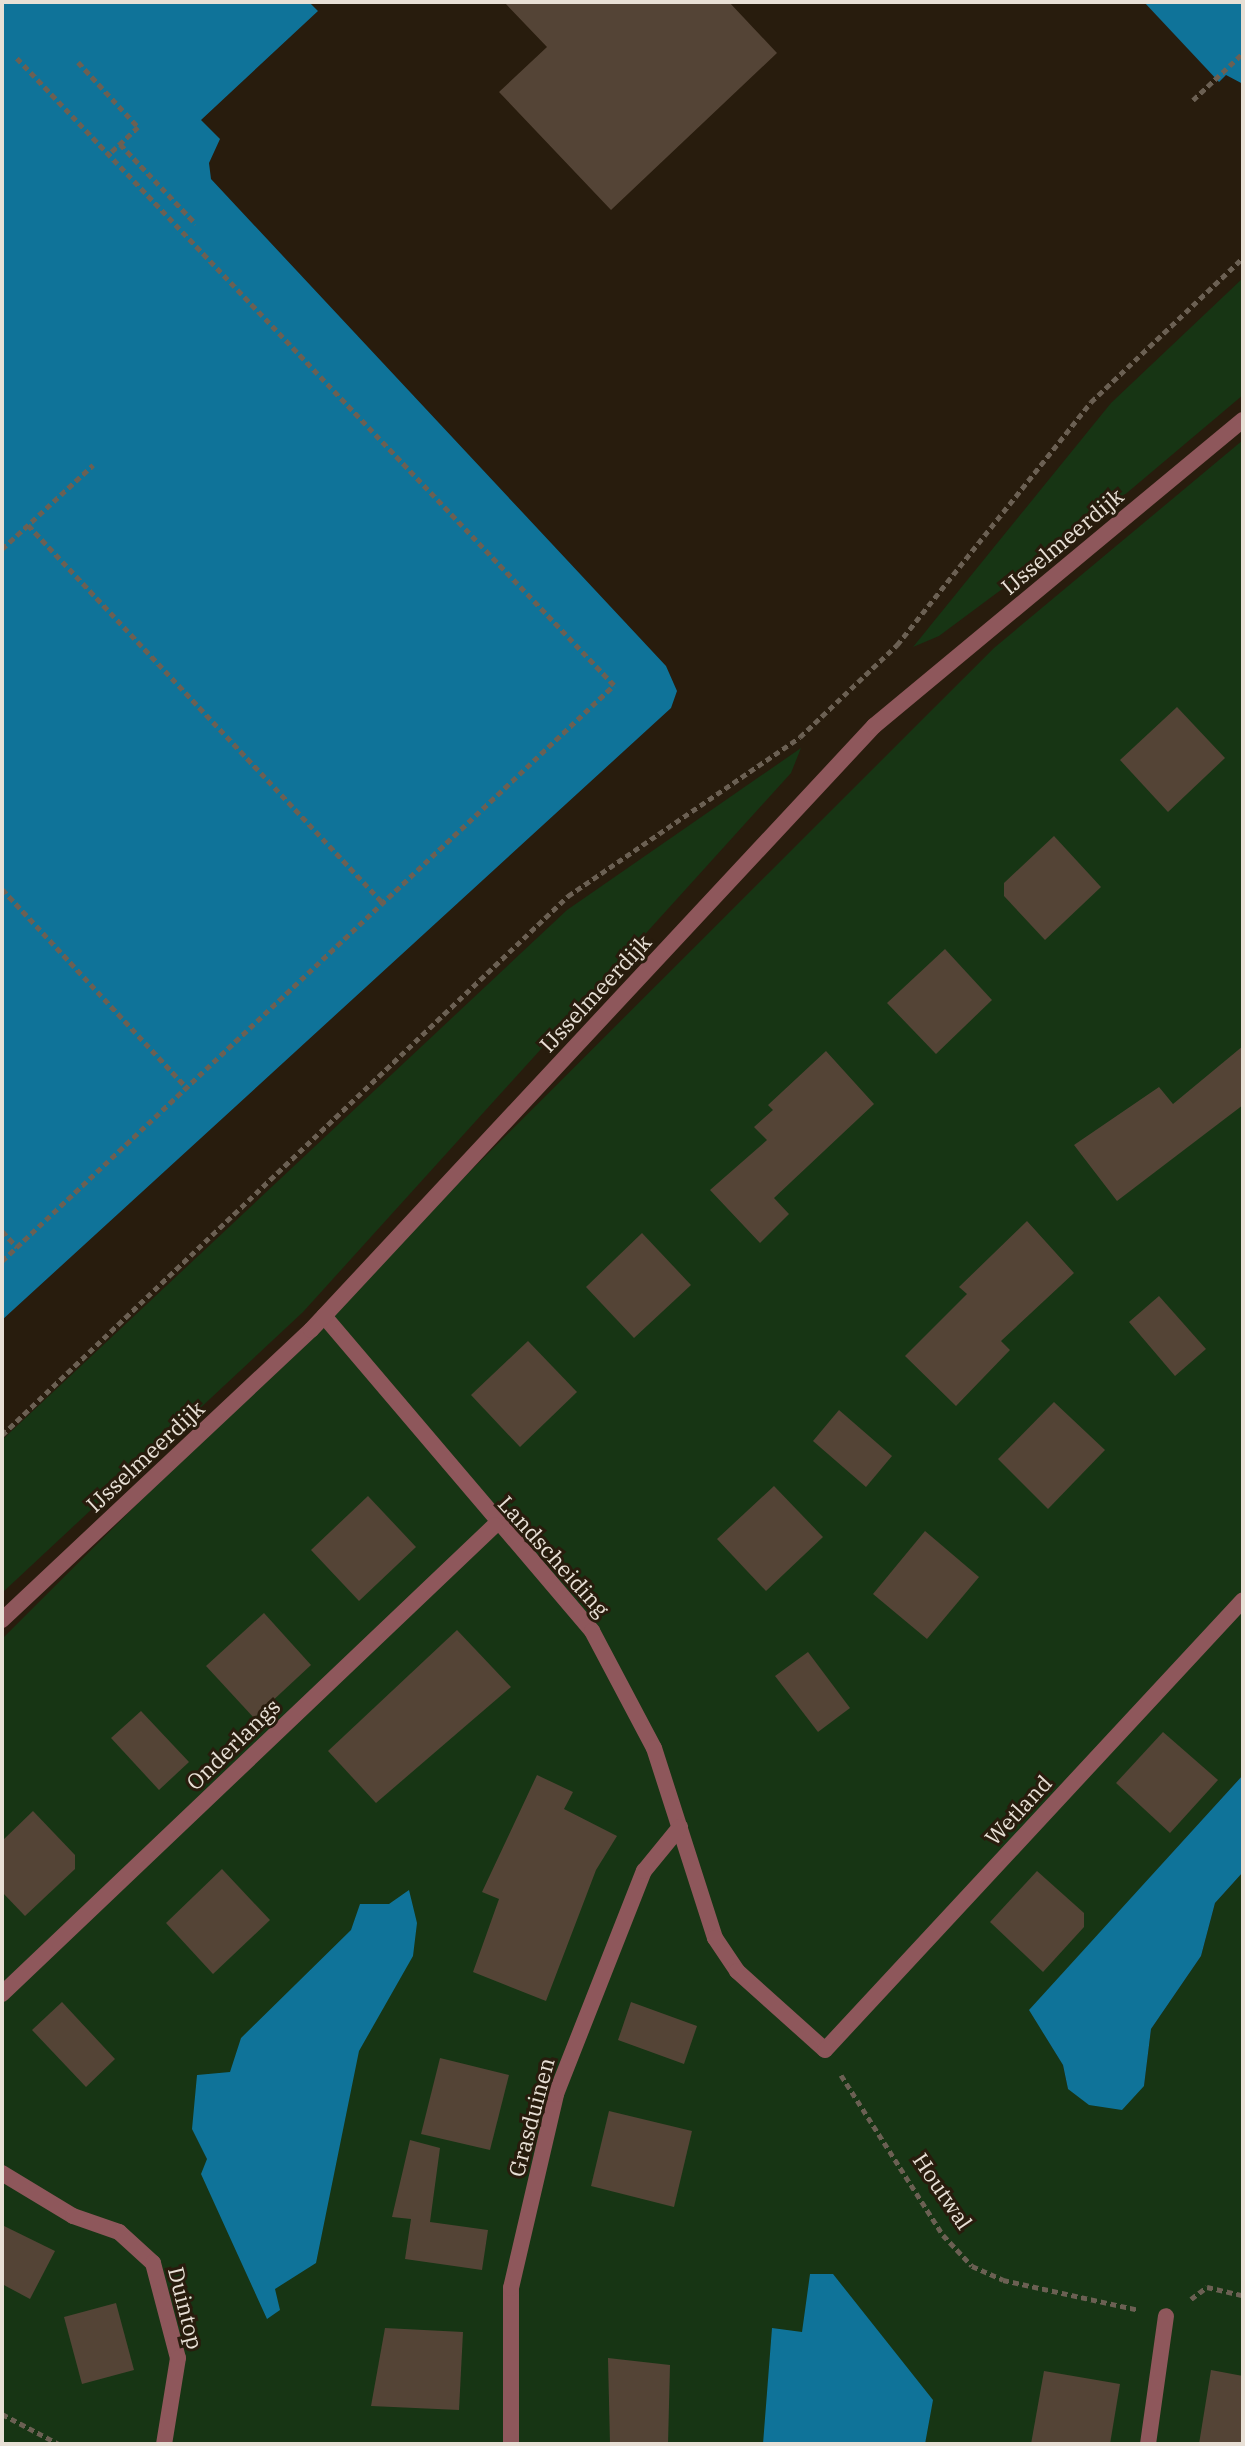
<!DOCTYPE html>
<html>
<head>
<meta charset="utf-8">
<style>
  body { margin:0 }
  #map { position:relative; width:1245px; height:2446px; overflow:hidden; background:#281c0d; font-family:"IBM Plex Serif",serif }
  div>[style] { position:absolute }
  .green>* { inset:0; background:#173514 }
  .water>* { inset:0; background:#0f7399 }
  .building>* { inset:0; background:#544436 }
  .path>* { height:5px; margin-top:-2.5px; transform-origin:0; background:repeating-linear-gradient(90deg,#6b6053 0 6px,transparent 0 10px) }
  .minor>* { height:16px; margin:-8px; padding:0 8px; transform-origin:8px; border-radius:8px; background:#8e575b }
  .tertiary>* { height:16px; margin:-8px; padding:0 8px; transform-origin:8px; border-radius:8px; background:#8e575b }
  span { translate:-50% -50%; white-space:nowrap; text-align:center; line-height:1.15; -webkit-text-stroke:6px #281c0d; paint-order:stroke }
  .street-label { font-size:22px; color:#e8e0d6 }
  .frame { position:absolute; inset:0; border:4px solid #e8e0d6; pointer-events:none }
</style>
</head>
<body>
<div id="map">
  <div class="green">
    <i style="clip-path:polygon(1243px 278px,1243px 395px,1096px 519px,939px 636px,913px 647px,1111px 403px)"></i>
    <i style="clip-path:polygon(1243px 440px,1243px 1775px,1030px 2010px,1063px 2065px,1068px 2089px,1144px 2086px,1151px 2029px,1201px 1956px,1215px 1903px,1243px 1872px,1243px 2444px,2px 2444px,2px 1639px,994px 648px)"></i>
    <i style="clip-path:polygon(801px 748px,791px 773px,303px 1312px,2px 1593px,2px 1440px,567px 910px)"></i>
  </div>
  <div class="water">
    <i style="clip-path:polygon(2px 2px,309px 2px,318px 11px,201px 120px,220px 139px,209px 163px,211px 179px,666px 666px,677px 691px,671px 708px,2px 1320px)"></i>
    <i style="clip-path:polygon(1144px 2px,1243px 2px,1243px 84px,1226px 75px,1219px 82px)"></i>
    <i style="clip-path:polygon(1243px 1775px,1243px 1872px,1215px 1903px,1201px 1956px,1151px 2029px,1144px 2086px,1122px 2110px,1089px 2105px,1068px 2089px,1063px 2065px,1029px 2010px)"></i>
    <i style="clip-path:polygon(409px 1890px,417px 1923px,413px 1956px,359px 2051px,316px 2263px,275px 2289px,280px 2310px,267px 2319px,201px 2174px,207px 2159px,192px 2129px,197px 2075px,230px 2072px,241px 2038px,351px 1930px,360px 1904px,389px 1904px)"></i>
    <i style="clip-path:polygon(810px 2274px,833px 2274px,933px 2400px,925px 2444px,763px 2444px,772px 2328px,802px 2332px)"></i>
  </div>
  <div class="building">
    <i style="clip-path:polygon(504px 2px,729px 2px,777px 53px,611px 210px,499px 92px,547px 47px)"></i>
    <i style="clip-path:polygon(1177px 707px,1225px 758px,1168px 812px,1120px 760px)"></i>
    <i style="clip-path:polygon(1054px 836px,1101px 887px,1045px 940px,1004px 896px,1004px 883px)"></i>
    <i style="clip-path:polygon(945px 949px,992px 1000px,936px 1054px,887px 1003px)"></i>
    <i style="clip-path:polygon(1243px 1046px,1243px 1105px,1117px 1201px,1074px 1145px,1159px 1087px,1173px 1104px)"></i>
    <i style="clip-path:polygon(826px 1051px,874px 1104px,774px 1198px,789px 1214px,760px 1243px,710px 1190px,767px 1140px,754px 1127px,773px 1110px,768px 1105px)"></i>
    <i style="clip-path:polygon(1027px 1221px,1074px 1273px,1001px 1341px,1010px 1350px,956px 1406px,905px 1356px,967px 1294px,959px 1287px)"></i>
    <i style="clip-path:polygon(642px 1233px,691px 1285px,634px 1338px,586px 1287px)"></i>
    <i style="clip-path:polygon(1159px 1296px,1206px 1349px,1175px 1376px,1129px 1322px)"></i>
    <i style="clip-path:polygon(528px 1341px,577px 1392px,520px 1447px,471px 1395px)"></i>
    <i style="clip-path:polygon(1054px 1402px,1105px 1450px,1048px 1509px,998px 1459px)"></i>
    <i style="clip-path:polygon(839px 1410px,892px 1456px,866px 1487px,813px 1441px)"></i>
    <i style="clip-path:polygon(774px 1486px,823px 1537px,766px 1591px,717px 1539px)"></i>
    <i style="clip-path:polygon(368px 1496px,416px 1547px,359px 1601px,311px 1550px)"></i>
    <i style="clip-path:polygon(925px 1531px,979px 1577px,927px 1639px,873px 1594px)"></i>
    <i style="clip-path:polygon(264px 1613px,311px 1665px,254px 1718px,206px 1666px)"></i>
    <i style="clip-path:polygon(457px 1630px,511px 1687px,376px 1803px,328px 1751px)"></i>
    <i style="clip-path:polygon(808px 1652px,850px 1708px,818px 1732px,775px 1676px)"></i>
    <i style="clip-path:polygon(141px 1711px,189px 1762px,159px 1790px,111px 1738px)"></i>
    <i style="clip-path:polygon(1163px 1732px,1218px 1780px,1170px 1833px,1116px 1783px)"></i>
    <i style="clip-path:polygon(537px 1775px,573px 1792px,564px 1809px,617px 1836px,596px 1870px,546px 2001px,473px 1972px,499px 1899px,482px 1892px)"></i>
    <i style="clip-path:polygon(33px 1811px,75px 1855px,75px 1869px,25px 1916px,2px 1892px,2px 1841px)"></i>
    <i style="clip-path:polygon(222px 1869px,270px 1920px,213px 1974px,166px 1923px)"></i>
    <i style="clip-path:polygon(1037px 1871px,1084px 1913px,1084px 1927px,1043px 1972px,990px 1922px)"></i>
    <i style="clip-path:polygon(62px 2002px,115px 2059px,86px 2087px,32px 2030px)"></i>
    <i style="clip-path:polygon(631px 2002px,697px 2026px,684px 2064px,618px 2040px)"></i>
    <i style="clip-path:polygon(440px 2058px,509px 2075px,490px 2150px,421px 2134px)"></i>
    <i style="clip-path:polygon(609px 2111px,692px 2131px,674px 2207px,591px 2186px)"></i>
    <i style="clip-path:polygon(410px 2140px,440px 2148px,430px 2222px,488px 2230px,482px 2270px,405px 2259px,411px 2219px,392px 2217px)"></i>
    <i style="clip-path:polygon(2px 2225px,55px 2251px,30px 2299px,2px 2284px)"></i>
    <i style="clip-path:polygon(116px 2303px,134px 2370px,82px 2384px,64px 2317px)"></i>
    <i style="clip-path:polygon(385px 2328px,463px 2332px,459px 2410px,371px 2406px)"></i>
    <i style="clip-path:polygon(608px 2358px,670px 2365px,668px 2444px,610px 2444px)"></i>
    <i style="clip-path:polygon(1211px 2370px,1243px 2376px,1243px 2444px,1199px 2444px)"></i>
    <i style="clip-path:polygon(1044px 2371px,1120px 2384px,1110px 2444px,1031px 2444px)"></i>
  </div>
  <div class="path">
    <i style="left:78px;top:62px;width:88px;rotate:47.3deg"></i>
    <i style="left:138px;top:127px;width:40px;rotate:137deg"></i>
    <i style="left:1193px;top:100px;width:69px;rotate:-43.2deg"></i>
    <i style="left:120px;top:144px;width:110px;rotate:46.5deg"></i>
    <i style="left:28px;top:525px;width:517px;rotate:46.8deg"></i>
    <i style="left:2px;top:549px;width:124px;rotate:-42.7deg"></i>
    <i style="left:2px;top:889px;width:269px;rotate:47.1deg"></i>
    <i style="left:2px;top:1231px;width:22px;rotate:47deg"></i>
    <i style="left:2px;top:1261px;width:840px;rotate:-43.26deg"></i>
    <i style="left:614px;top:685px;width:869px;rotate:-133.6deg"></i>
    <i style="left:2px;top:1435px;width:782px;rotate:-43.6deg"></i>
    <i style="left:568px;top:896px;width:281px;rotate:-34.4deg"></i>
    <i style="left:800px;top:737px;width:134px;rotate:-43.5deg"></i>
    <i style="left:897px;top:645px;width:311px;rotate:-51.4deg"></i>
    <i style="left:1091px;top:402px;width:209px;rotate:-43.5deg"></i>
    <i style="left:841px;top:2075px;width:190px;rotate:57.5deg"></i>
    <i style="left:943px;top:2235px;width:42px;rotate:46.9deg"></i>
    <i style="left:972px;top:2266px;width:34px;rotate:24deg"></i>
    <i style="left:1003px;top:2280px;width:139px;rotate:12.4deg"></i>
    <i style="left:1191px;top:2299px;width:20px;rotate:-37deg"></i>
    <i style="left:1207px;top:2287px;width:37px;rotate:13deg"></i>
    <i style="left:2px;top:2414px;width:64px;rotate:27.8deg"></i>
  </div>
  <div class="minor">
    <i style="left:324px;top:1316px;width:414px;rotate:49.6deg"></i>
    <i style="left:592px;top:1631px;width:132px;rotate:62.1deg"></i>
    <i style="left:654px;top:1748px;width:200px;rotate:72.2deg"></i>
    <i style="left:715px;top:1938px;width:40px;rotate:56deg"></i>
    <i style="left:737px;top:1971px;width:118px;rotate:41.9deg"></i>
    <i style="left:825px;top:2050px;width:614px;rotate:-47.11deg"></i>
    <i style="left:2px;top:1994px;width:680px;rotate:-43.57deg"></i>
    <i style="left:2px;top:2173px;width:83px;rotate:31.2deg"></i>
    <i style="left:73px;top:2216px;width:49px;rotate:19.2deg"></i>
    <i style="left:119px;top:2232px;width:46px;rotate:42.4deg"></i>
    <i style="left:153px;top:2263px;width:98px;rotate:75.3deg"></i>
    <i style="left:178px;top:2358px;width:87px;rotate:99.2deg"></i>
    <i style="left:511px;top:2444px;width:156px;rotate:-90deg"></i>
    <i style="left:511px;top:2288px;width:199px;rotate:-76.9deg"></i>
    <i style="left:556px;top:2094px;width:240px;rotate:-68.5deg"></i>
    <i style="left:644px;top:1871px;width:57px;rotate:-50.7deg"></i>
    <i style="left:1148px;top:2444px;width:129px;rotate:-82deg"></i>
  </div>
  <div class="tertiary">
    <i style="left:2px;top:1620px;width:424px;rotate:-43.2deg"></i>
    <i style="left:311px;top:1330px;width:826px;rotate:-47.01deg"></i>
    <i style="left:874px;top:726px;width:479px;rotate:-39.7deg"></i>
  </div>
  <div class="street-label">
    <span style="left:1062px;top:541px;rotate:-40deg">IJsselmeerdijk</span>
    <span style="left:595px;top:993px;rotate:-47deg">IJsselmeerdijk</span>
    <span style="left:145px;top:1456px;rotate:-43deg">IJsselmeerdijk</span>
    <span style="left:554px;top:1556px;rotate:48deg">Landscheiding</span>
    <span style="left:233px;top:1744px;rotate:-44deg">Onderlangs</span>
    <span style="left:1018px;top:1810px;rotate:-47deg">Wetland</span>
    <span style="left:531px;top:2117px;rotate:-75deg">Grasduinen</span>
    <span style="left:943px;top:2191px;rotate:56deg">Houtwal</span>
    <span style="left:186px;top:2308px;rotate:76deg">Duintop</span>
  </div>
  <div class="frame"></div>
</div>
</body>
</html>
